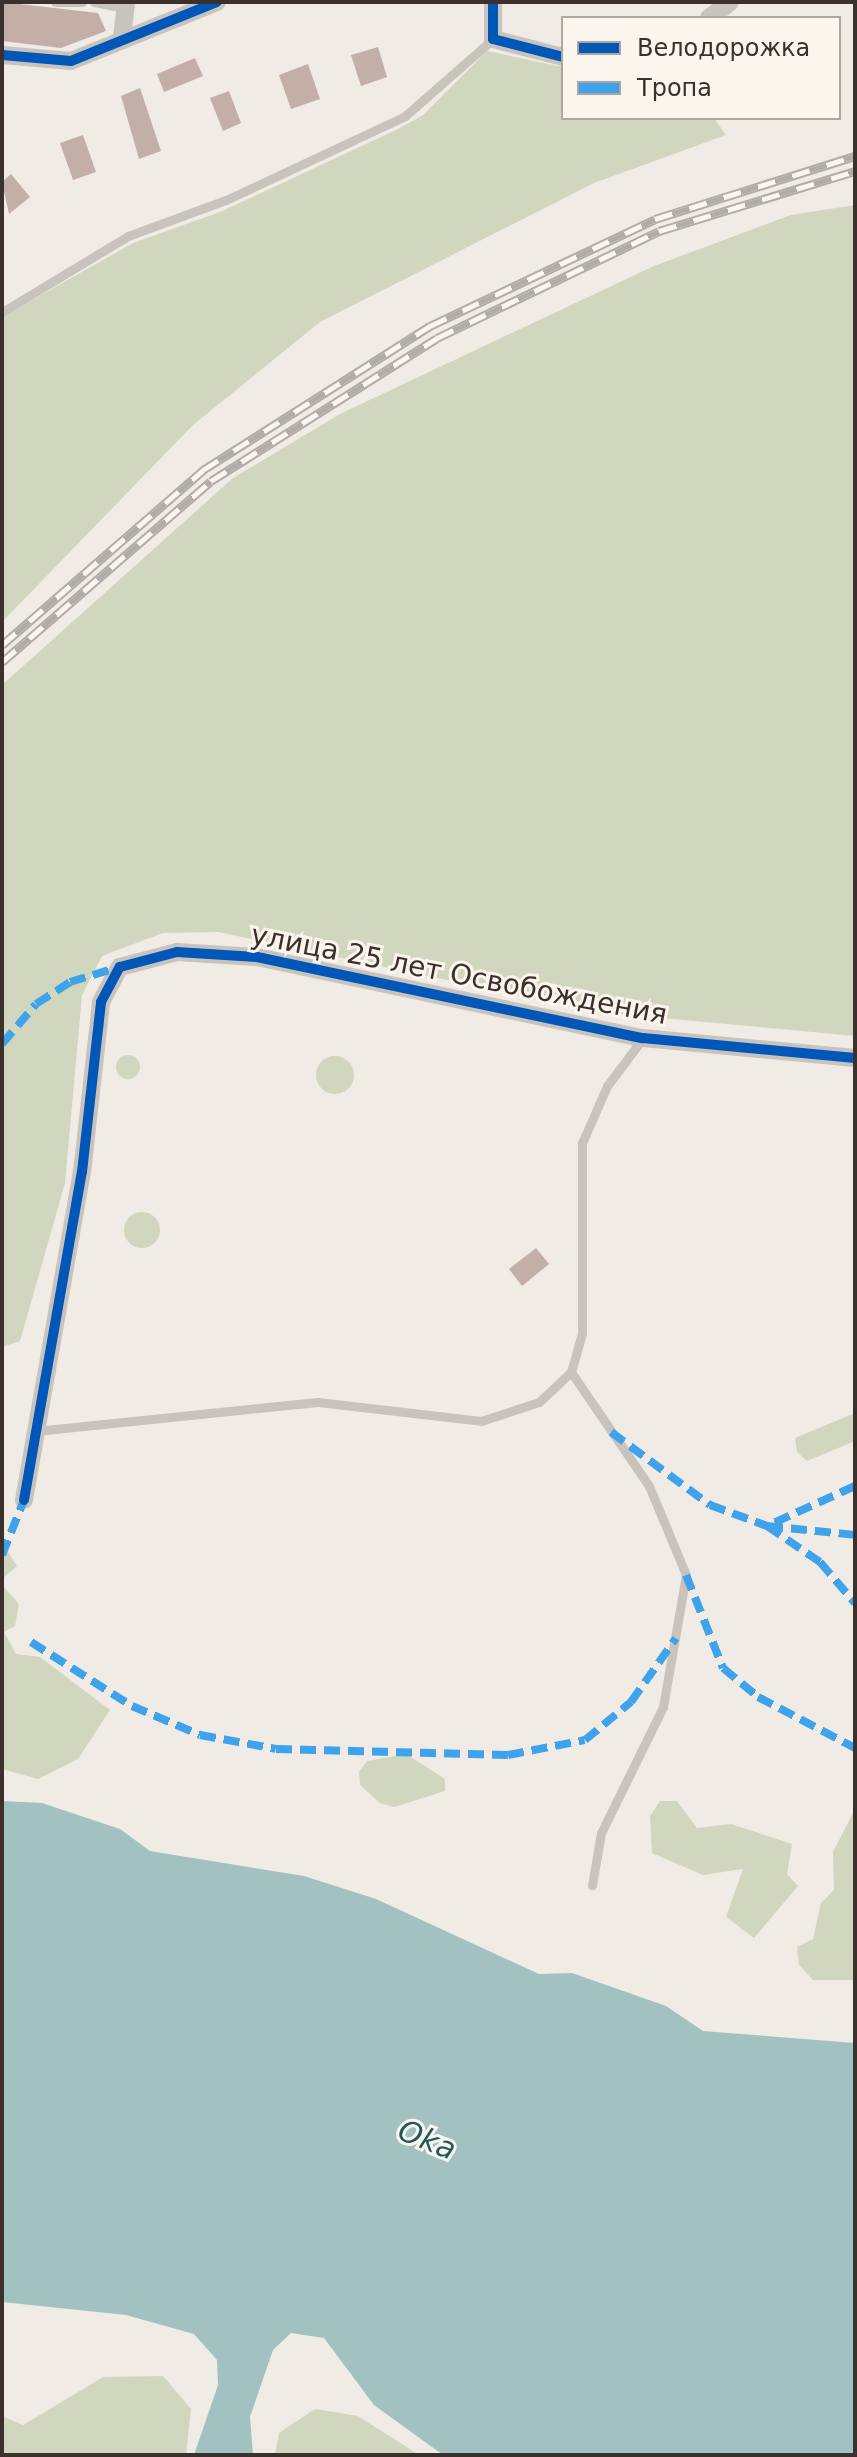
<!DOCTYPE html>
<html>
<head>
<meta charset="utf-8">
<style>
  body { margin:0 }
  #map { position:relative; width:857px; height:2457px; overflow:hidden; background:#f0ebe5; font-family:"DejaVu Sans",sans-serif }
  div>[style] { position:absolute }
  .green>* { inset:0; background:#d1d6bf }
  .round { border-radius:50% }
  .water>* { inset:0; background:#a1c2c1 }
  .building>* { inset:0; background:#c3afa7 }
  .lane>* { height:9px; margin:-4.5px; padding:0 4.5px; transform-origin:4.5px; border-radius:4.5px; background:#c9c3be }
  .street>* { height:18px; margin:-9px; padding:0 9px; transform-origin:9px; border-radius:9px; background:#c9c3be }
  .rail>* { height:9px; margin-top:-4.5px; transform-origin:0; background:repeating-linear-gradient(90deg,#fbf5ee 0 18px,#b1aca8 0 36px); box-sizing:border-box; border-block:2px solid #b1aca8 }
  .quiet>* { height:8px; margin-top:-4px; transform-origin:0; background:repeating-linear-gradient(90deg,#3fa3eb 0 16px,transparent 0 24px) }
  .cycleway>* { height:10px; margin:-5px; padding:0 5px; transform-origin:5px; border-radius:5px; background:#0057b8 }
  span { translate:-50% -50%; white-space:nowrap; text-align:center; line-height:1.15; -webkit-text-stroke:6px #fbf5ee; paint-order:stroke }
  .street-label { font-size:28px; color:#3b302b }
  .water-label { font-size:30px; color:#1f5a5e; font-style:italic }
  .frame { position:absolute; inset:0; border:4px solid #3b302b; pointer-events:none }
  .legend { position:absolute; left:561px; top:16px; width:280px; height:104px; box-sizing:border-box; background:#fbf5ee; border:2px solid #aea6a0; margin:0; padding:10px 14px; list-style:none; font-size:24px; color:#3b302b }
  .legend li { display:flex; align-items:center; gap:16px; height:40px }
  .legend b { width:40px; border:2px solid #aea6a0 }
</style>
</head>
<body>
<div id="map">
  <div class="green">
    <i style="clip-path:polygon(487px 51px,563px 67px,563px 118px,714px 118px,726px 135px,594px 183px,320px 322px,193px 425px,2px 622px,2px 317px,133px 243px,220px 212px,396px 130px,423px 115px)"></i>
    <i style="clip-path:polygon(855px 205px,855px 1036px,599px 1012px,218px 932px,163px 933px,102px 956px,82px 995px,65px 1183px,20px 1341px,2px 1347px,2px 685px,233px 478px,340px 414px,654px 266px,791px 215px)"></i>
    <i class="round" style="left:116px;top:1055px;width:24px;height:24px"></i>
    <i class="round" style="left:316px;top:1056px;width:38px;height:38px"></i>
    <i class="round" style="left:124px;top:1212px;width:36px;height:36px"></i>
    <i style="clip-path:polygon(855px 1413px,855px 1441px,807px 1461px,797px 1452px,795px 1438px)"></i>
    <i style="clip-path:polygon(2px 1543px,17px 1566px,2px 1579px)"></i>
    <i style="clip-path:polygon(2px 1585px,19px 1604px,15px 1626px,4px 1632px,16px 1654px,40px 1657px,110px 1710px,78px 1759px,38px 1779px,2px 1769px)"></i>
    <i style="clip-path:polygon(406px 1754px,445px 1779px,445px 1791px,394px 1807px,380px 1803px,360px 1785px,359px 1772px,367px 1761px)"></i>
    <i style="clip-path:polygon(660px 1801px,677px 1801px,697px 1828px,731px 1824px,792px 1844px,787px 1874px,798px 1886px,754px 1938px,726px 1917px,743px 1869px,703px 1875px,652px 1853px,650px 1816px)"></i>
    <i style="clip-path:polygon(855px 1809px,855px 1980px,813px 1980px,799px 1965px,797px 1947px,813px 1939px,821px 1903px,834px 1890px,833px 1852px)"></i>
    <i style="clip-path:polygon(163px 2376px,191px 2409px,186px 2455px,2px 2455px,2px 2416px,23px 2425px,103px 2377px)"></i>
    <i style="clip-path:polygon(315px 2409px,358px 2416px,419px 2455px,275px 2455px,279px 2433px)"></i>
  </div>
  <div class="water">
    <i style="clip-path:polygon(2px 1801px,42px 1803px,120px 1829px,150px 1851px,304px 1876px,376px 1899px,539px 1974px,572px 1973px,666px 2006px,703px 2031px,855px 2043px,855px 2455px,443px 2455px,374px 2405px,324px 2338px,291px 2333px,273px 2350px,250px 2417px,253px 2455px,194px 2455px,218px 2385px,217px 2360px,194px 2334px,126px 2315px,2px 2302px)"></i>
  </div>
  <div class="building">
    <i style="clip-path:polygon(2px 2px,98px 13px,106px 31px,61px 48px,2px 41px)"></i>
    <i style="clip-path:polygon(378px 47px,387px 77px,361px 86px,351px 55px)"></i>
    <i style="clip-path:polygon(195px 58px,203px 76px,164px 92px,157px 74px)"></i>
    <i style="clip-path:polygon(308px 64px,320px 99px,291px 109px,279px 75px)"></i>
    <i style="clip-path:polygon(140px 88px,161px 151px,139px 159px,121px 96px)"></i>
    <i style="clip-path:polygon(229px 91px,241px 123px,223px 131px,210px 98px)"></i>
    <i style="clip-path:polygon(83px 135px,96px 172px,73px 180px,60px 143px)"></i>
    <i style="clip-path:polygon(11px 174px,30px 197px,9px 214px,2px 182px)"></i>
    <i style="clip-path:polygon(536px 1248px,549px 1264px,522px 1286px,509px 1269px)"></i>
  </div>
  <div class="lane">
    <i style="left:55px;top:2px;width:27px"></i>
    <i style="left:94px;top:2px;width:32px;rotate:11deg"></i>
    <i style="left:2px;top:312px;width:147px;rotate:-31.1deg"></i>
    <i style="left:128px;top:236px;width:104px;rotate:-20.2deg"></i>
    <i style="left:226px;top:200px;width:198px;rotate:-25.1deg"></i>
    <i style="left:405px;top:116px;width:117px;rotate:-41.2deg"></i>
    <i style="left:571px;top:1372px;width:138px;rotate:55.6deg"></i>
    <i style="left:649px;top:1486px;width:96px;rotate:67.4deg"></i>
    <i style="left:686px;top:1575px;width:134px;rotate:99.9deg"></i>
    <i style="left:663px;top:1707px;width:140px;rotate:116.2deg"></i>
    <i style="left:601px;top:1833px;width:53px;rotate:99.8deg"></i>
    <i style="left:36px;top:1431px;width:283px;rotate:-5.9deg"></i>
    <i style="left:318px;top:1402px;width:164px;rotate:6.6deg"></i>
    <i style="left:481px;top:1421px;width:61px;rotate:-18.1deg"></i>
    <i style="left:539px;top:1402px;width:44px;rotate:-43.2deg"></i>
    <i style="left:571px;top:1372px;width:41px;rotate:-74.2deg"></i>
    <i style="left:582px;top:1333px;width:190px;rotate:-90deg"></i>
    <i style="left:582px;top:1143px;width:62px;rotate:-66.3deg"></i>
    <i style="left:607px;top:1086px;width:60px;rotate:-53.1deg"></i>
  </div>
  <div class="street">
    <i style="left:493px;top:2px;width:37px;rotate:90deg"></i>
    <i style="left:493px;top:39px;width:72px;rotate:14.4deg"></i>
    <i style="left:709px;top:18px;width:26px;rotate:-37deg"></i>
    <i style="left:122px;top:37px;width:35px;rotate:-83deg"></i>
    <i style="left:2px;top:55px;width:69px;rotate:5deg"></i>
    <i style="left:71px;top:61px;width:157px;rotate:-22deg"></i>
    <i style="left:24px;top:1500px;width:333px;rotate:-80deg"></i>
    <i style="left:82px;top:1172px;width:171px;rotate:-83.6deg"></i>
    <i style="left:101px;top:1002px;width:40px;rotate:-62deg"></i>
    <i style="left:120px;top:967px;width:59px;rotate:-14.7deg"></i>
    <i style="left:177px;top:952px;width:80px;rotate:3.6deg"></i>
    <i style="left:257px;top:957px;width:394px;rotate:11.9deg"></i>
    <i style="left:643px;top:1038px;width:213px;rotate:5.4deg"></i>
  </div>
  <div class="rail">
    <i style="left:2px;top:645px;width:267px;rotate:-41deg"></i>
    <i style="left:203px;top:470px;width:269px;rotate:-32.4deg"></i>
    <i style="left:430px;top:326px;width:249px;rotate:-25.4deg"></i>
    <i style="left:655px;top:219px;width:210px;rotate:-17.5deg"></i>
    <i style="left:2px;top:662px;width:276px;rotate:-40.9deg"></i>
    <i style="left:211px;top:481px;width:267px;rotate:-32.3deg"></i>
    <i style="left:437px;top:338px;width:246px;rotate:-25.7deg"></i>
    <i style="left:659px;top:231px;width:205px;rotate:-17deg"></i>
  </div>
  <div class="quiet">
    <i style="left:2px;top:1044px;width:52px;rotate:-49.6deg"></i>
    <i style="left:36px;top:1004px;width:40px;rotate:-32.9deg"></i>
    <i style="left:70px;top:982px;width:51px;rotate:-17deg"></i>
    <i style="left:611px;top:1432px;width:123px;rotate:36.4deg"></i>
    <i style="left:710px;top:1505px;width:61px;rotate:20.2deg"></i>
    <i style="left:767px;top:1526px;width:88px;rotate:5.8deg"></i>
    <i style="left:855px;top:1486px;width:97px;rotate:155.6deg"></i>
    <i style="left:767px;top:1526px;width:64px;rotate:34.2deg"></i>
    <i style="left:820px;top:1562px;width:54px;rotate:49.5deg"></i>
    <i style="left:2px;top:1555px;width:59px;rotate:-68.2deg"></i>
    <i style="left:686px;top:1575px;width:100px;rotate:68.3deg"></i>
    <i style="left:723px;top:1668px;width:45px;rotate:39.6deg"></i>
    <i style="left:758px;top:1697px;width:110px;rotate:27.7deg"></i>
    <i style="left:31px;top:1642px;width:120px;rotate:32.4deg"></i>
    <i style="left:132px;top:1706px;width:74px;rotate:23.1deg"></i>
    <i style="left:200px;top:1735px;width:77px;rotate:10.4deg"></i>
    <i style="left:276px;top:1749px;width:232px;rotate:1.5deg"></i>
    <i style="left:508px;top:1755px;width:78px;rotate:-11deg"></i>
    <i style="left:585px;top:1740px;width:60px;rotate:-39.6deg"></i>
    <i style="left:631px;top:1702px;width:78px;rotate:-54.9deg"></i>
  </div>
  <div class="cycleway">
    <i style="left:493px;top:2px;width:37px;rotate:90deg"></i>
    <i style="left:493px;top:39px;width:72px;rotate:14.4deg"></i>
    <i style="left:2px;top:55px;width:69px;rotate:5deg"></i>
    <i style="left:71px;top:61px;width:157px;rotate:-22deg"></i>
    <i style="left:24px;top:1500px;width:333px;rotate:-80deg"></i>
    <i style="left:82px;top:1172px;width:171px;rotate:-83.6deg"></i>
    <i style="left:101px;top:1002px;width:40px;rotate:-62deg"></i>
    <i style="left:120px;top:967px;width:59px;rotate:-14.7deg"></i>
    <i style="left:177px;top:952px;width:80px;rotate:3.6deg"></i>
    <i style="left:257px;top:957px;width:394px;rotate:11.9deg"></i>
    <i style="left:643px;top:1038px;width:213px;rotate:5.4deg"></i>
  </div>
  <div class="street-label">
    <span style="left:459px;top:975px;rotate:11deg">улица 25 лет Освобождения</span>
  </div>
  <div class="water-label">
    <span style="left:427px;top:2140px;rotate:22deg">Oka</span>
  </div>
  <div class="frame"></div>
  <ul class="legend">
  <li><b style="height:10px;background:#0057b8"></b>Велодорожка</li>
  <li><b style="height:10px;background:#3fa3eb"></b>Тропа</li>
  </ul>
</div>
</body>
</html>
